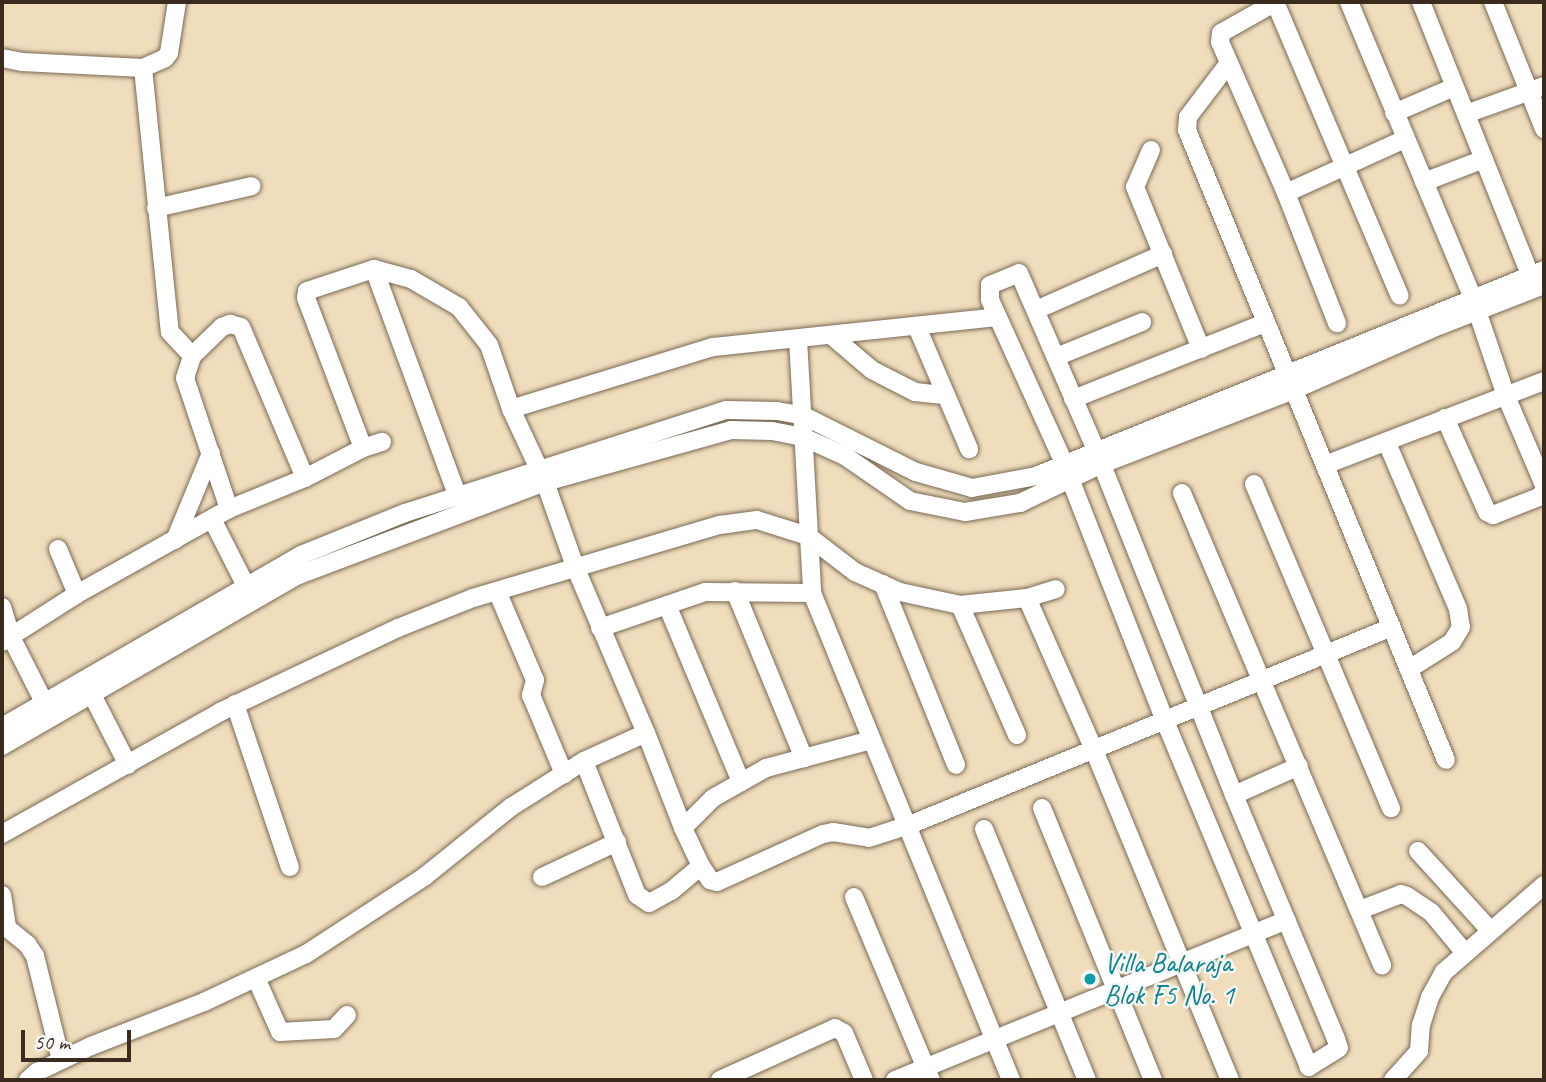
<!DOCTYPE html>
<html>
<head>
<meta charset="utf-8">
<style>
  body { margin:0 }
  #map { position:relative; width:1546px; height:1082px; overflow:hidden; background:#efddbc; font-family:Caveat,sans-serif }
  div>[style] { position:absolute }
  .roads { filter:drop-shadow(0 0 2px #7a6955) drop-shadow(0 0 2px #7a6955) }
  .minor>* { height:18px; margin:-9px; padding:0 9px; transform-origin:9px; border-radius:9px; background:#fff }
  .dots>* { width:19px; height:19px; translate:-50% -50%; box-sizing:border-box; border:4px solid #f6f6f2; border-radius:50% }
  span { translate:-50% -50%; white-space:nowrap; text-align:center; line-height:1.15; -webkit-text-stroke:5px #f6f6f2; paint-order:stroke }
  .culture-label { font-size:28px; color:#0d838f }
  .left { translate:0 -50%; text-align:left }
  .frame { position:absolute; inset:0; border:4px solid #3b2a1e; pointer-events:none }
  .scale { position:absolute; left:21px; top:1030px; width:110px; height:32px; box-sizing:border-box; border:4px solid #3b2a1e; border-top:0; padding-left:9px; font-size:21px; line-height:24px; white-space:nowrap; color:#3b2a1e; -webkit-text-stroke:5px #f6f6f2; paint-order:stroke }
</style>
</head>
<body>
<div id="map">
  <div class="roads">
    <div class="minor">
      <i style="left:1275px;top:2px;width:319px;rotate:67deg"></i>
      <i style="left:1276px;top:2px;width:63px;rotate:150.6deg"></i>
      <i style="left:1221px;top:33px;width:9px;rotate:96deg"></i>
      <i style="left:1220px;top:42px;width:165px;rotate:66.4deg"></i>
      <i style="left:1286px;top:193px;width:140px;rotate:68.6deg"></i>
      <i style="left:1349px;top:2px;width:322px;rotate:67.3deg"></i>
      <i style="left:1473px;top:299px;width:102px;rotate:71.2deg"></i>
      <i style="left:1506px;top:396px;width:97px;rotate:66.9deg"></i>
      <i style="left:1421px;top:2px;width:294px;rotate:68.2deg"></i>
      <i style="left:1493px;top:2px;width:137px;rotate:68.1deg"></i>
      <i style="left:2px;top:58px;width:20px;rotate:11deg"></i>
      <i style="left:22px;top:62px;width:121px;rotate:2.8deg"></i>
      <i style="left:143px;top:68px;width:24px;rotate:-24deg"></i>
      <i style="left:165px;top:58px;width:6px;rotate:-51deg"></i>
      <i style="left:169px;top:53px;width:52px;rotate:-81.1deg"></i>
      <i style="left:1229px;top:63px;width:68px;rotate:127.2deg"></i>
      <i style="left:1188px;top:117px;width:13px;rotate:94deg"></i>
      <i style="left:1187px;top:130px;width:681px;rotate:67.65deg"></i>
      <i style="left:143px;top:68px;width:265px;rotate:84.2deg"></i>
      <i style="left:170px;top:332px;width:33px;rotate:47deg"></i>
      <i style="left:1394px;top:113px;width:65px;rotate:-23.4deg"></i>
      <i style="left:1466px;top:114px;width:83px;rotate:-19.7deg"></i>
      <i style="left:1151px;top:150px;width:40px;rotate:113.4deg"></i>
      <i style="left:1135px;top:187px;width:175px;rotate:67.8deg"></i>
      <i style="left:1424px;top:182px;width:64px;rotate:-21deg"></i>
      <i style="left:1286px;top:193px;width:131px;rotate:-24.4deg"></i>
      <i style="left:156px;top:208px;width:98px;rotate:-12.9deg"></i>
      <i style="left:374px;top:269px;width:243px;rotate:69.8deg"></i>
      <i style="left:1019px;top:273px;width:193px;rotate:66.5deg"></i>
      <i style="left:1096px;top:450px;width:372px;rotate:68.2deg"></i>
      <i style="left:1234px;top:795px;width:264px;rotate:67.3deg"></i>
      <i style="left:1336px;top:1039px;width:9px;rotate:72deg"></i>
      <i style="left:1339px;top:1048px;width:36px;rotate:148deg"></i>
      <i style="left:1309px;top:1067px;width:375px;rotate:-112.6deg"></i>
      <i style="left:1165px;top:721px;width:277px;rotate:-111.4deg"></i>
      <i style="left:1064px;top:463px;width:179px;rotate:-114.4deg"></i>
      <i style="left:990px;top:300px;width:15px;rotate:-90deg"></i>
      <i style="left:990px;top:285px;width:31px;rotate:-22deg"></i>
      <i style="left:1036px;top:310px;width:139px;rotate:-23.8deg"></i>
      <i style="left:917px;top:327px;width:133px;rotate:66.9deg"></i>
      <i style="left:832px;top:336px;width:52px;rotate:40.4deg"></i>
      <i style="left:872px;top:370px;width:48px;rotate:27.1deg"></i>
      <i style="left:915px;top:392px;width:31px;rotate:6deg"></i>
      <i style="left:798px;top:339px;width:254px;rotate:86.8deg"></i>
      <i style="left:812px;top:593px;width:526px;rotate:67.77deg"></i>
      <i style="left:1056px;top:357px;width:93px;rotate:-22.1deg"></i>
      <i style="left:1073px;top:399px;width:206px;rotate:-21.6deg"></i>
      <i style="left:511px;top:409px;width:211px;rotate:-17.1deg"></i>
      <i style="left:713px;top:347px;width:286px;rotate:-6deg"></i>
      <i style="left:1445px;top:418px;width:103px;rotate:65.9deg"></i>
      <i style="left:1487px;top:512px;width:7px;rotate:27deg"></i>
      <i style="left:1493px;top:515px;width:49px;rotate:-21.4deg"></i>
      <i style="left:1539px;top:497px;width:8px;rotate:-50deg"></i>
      <i style="left:1387px;top:443px;width:181px;rotate:66.8deg"></i>
      <i style="left:1458px;top:609px;width:18px;rotate:81deg"></i>
      <i style="left:1461px;top:627px;width:17px;rotate:121deg"></i>
      <i style="left:1452px;top:642px;width:51px;rotate:147.9deg"></i>
      <i style="left:363px;top:448px;width:160px;rotate:-110.8deg"></i>
      <i style="left:306px;top:298px;width:7px;rotate:-82deg"></i>
      <i style="left:307px;top:291px;width:71px;rotate:-18.2deg"></i>
      <i style="left:374px;top:269px;width:38px;rotate:15deg"></i>
      <i style="left:411px;top:279px;width:56px;rotate:30.3deg"></i>
      <i style="left:459px;top:307px;width:48px;rotate:51.7deg"></i>
      <i style="left:489px;top:345px;width:68px;rotate:71deg"></i>
      <i style="left:511px;top:409px;width:81px;rotate:65deg"></i>
      <i style="left:545px;top:482px;width:92px;rotate:70.4deg"></i>
      <i style="left:576px;top:569px;width:178px;rotate:66.9deg"></i>
      <i style="left:646px;top:733px;width:102px;rotate:68.7deg"></i>
      <i style="left:683px;top:828px;width:42px;rotate:64.7deg"></i>
      <i style="left:701px;top:866px;width:39px;rotate:140deg"></i>
      <i style="left:671px;top:891px;width:25px;rotate:151deg"></i>
      <i style="left:649px;top:903px;width:14px;rotate:-146deg"></i>
      <i style="left:637px;top:895px;width:144px;rotate:-111.6deg"></i>
      <i style="left:584px;top:761px;width:68px;rotate:-24.3deg"></i>
      <i style="left:1325px;top:465px;width:235px;rotate:-21deg"></i>
      <i style="left:1254px;top:484px;width:352px;rotate:67.1deg"></i>
      <i style="left:1182px;top:493px;width:513px;rotate:67.04deg"></i>
      <i style="left:229px;top:509px;width:138px;rotate:-108.6deg"></i>
      <i style="left:185px;top:378px;width:23px;rotate:-72deg"></i>
      <i style="left:192px;top:356px;width:42px;rotate:-44deg"></i>
      <i style="left:222px;top:327px;width:9px;rotate:-21deg"></i>
      <i style="left:230px;top:324px;width:11px;rotate:15deg"></i>
      <i style="left:241px;top:327px;width:164px;rotate:67deg"></i>
      <i style="left:212px;top:519px;width:84px;rotate:63.1deg"></i>
      <i style="left:175px;top:540px;width:94px;rotate:-67.5deg"></i>
      <i style="left:58px;top:549px;width:49px;rotate:67.1deg"></i>
      <i style="left:883px;top:584px;width:195px;rotate:68deg"></i>
      <i style="left:497px;top:591px;width:97px;rotate:66.9deg"></i>
      <i style="left:535px;top:680px;width:16px;rotate:105deg"></i>
      <i style="left:531px;top:695px;width:86px;rotate:67.3deg"></i>
      <i style="left:735px;top:591px;width:181px;rotate:67.6deg"></i>
      <i style="left:1027px;top:598px;width:166px;rotate:66.2deg"></i>
      <i style="left:1094px;top:750px;width:357px;rotate:67.6deg"></i>
      <i style="left:667px;top:605px;width:192px;rotate:67.3deg"></i>
      <i style="left:960px;top:605px;width:142px;rotate:66.3deg"></i>
      <i style="left:2px;top:607px;width:31px;rotate:73deg"></i>
      <i style="left:11px;top:637px;width:84px;rotate:63.1deg"></i>
      <i style="left:600px;top:628px;width:111px;rotate:-18.9deg"></i>
      <i style="left:705px;top:592px;width:107px;rotate:0.5deg"></i>
      <i style="left:2px;top:642px;width:89px;rotate:-32.6deg"></i>
      <i style="left:77px;top:594px;width:174px;rotate:-29.2deg"></i>
      <i style="left:229px;top:509px;width:82px;rotate:-22.2deg"></i>
      <i style="left:305px;top:478px;width:65px;rotate:-27.3deg"></i>
      <i style="left:363px;top:448px;width:20px;rotate:-18deg"></i>
      <i style="left:86px;top:683px;width:92px;rotate:62.9deg"></i>
      <i style="left:235px;top:704px;width:172px;rotate:71.4deg"></i>
      <i style="left:2px;top:727px;width:345px;rotate:-29.9deg"></i>
      <i style="left:301px;top:555px;width:112px;rotate:-22deg"></i>
      <i style="left:405px;top:513px;width:337px;rotate:-17.8deg"></i>
      <i style="left:726px;top:410px;width:51px;rotate:1.1deg"></i>
      <i style="left:777px;top:411px;width:27px;rotate:10deg"></i>
      <i style="left:804px;top:416px;width:125px;rotate:26.6deg"></i>
      <i style="left:916px;top:472px;width:58px;rotate:15.9deg"></i>
      <i style="left:972px;top:488px;width:65px;rotate:-10.6deg"></i>
      <i style="left:1036px;top:476px;width:548px;rotate:-22.07deg"></i>
      <i style="left:2px;top:746px;width:340px;rotate:-30deg"></i>
      <i style="left:296px;top:576px;width:266px;rotate:-20.7deg"></i>
      <i style="left:545px;top:482px;width:193px;rotate:-15.6deg"></i>
      <i style="left:731px;top:430px;width:41px;rotate:1.4deg"></i>
      <i style="left:772px;top:431px;width:32px;rotate:11deg"></i>
      <i style="left:803px;top:437px;width:46px;rotate:24.3deg"></i>
      <i style="left:845px;top:456px;width:79px;rotate:34.7deg"></i>
      <i style="left:910px;top:501px;width:56px;rotate:11.3deg"></i>
      <i style="left:965px;top:512px;width:56px;rotate:-9.3deg"></i>
      <i style="left:1020px;top:503px;width:91px;rotate:-25.4deg"></i>
      <i style="left:1102px;top:464px;width:206px;rotate:-21.1deg"></i>
      <i style="left:1294px;top:390px;width:161px;rotate:-23.9deg"></i>
      <i style="left:1441px;top:325px;width:110px;rotate:-21.2deg"></i>
      <i style="left:1234px;top:795px;width:71px;rotate:-24deg"></i>
      <i style="left:1042px;top:808px;width:294px;rotate:67.8deg"></i>
      <i style="left:683px;top:828px;width:42px;rotate:-45deg"></i>
      <i style="left:713px;top:798px;width:61px;rotate:-29.5deg"></i>
      <i style="left:766px;top:768px;width:109px;rotate:-14.9deg"></i>
      <i style="left:984px;top:829px;width:271px;rotate:67.7deg"></i>
      <i style="left:2px;top:834px;width:250px;rotate:-29.2deg"></i>
      <i style="left:220px;top:712px;width:197px;rotate:-25.3deg"></i>
      <i style="left:398px;top:628px;width:81px;rotate:-21.8deg"></i>
      <i style="left:473px;top:598px;width:258px;rotate:-16.5deg"></i>
      <i style="left:720px;top:525px;width:37px;rotate:-8deg"></i>
      <i style="left:757px;top:520px;width:53px;rotate:17.4deg"></i>
      <i style="left:808px;top:536px;width:59px;rotate:37.5deg"></i>
      <i style="left:855px;top:572px;width:49px;rotate:24deg"></i>
      <i style="left:900px;top:592px;width:61px;rotate:12.2deg"></i>
      <i style="left:960px;top:605px;width:67px;rotate:-6deg"></i>
      <i style="left:1027px;top:598px;width:30px;rotate:-17deg"></i>
      <i style="left:1418px;top:851px;width:107px;rotate:47.7deg"></i>
      <i style="left:701px;top:866px;width:17px;rotate:57deg"></i>
      <i style="left:710px;top:880px;width:7px;rotate:16deg"></i>
      <i style="left:717px;top:882px;width:116px;rotate:-24.4deg"></i>
      <i style="left:823px;top:834px;width:10px;rotate:-11deg"></i>
      <i style="left:833px;top:832px;width:36px;rotate:9deg"></i>
      <i style="left:869px;top:838px;width:40px;rotate:-18deg"></i>
      <i style="left:907px;top:826px;width:524px;rotate:-22.31deg"></i>
      <i style="left:542px;top:877px;width:83px;rotate:-25deg"></i>
      <i style="left:2px;top:895px;width:33px;rotate:81deg"></i>
      <i style="left:7px;top:928px;width:26px;rotate:39deg"></i>
      <i style="left:27px;top:944px;width:14px;rotate:56deg"></i>
      <i style="left:35px;top:956px;width:107px;rotate:76deg"></i>
      <i style="left:854px;top:897px;width:199px;rotate:67.2deg"></i>
      <i style="left:1360px;top:910px;width:44px;rotate:-21.3deg"></i>
      <i style="left:1401px;top:894px;width:6px;rotate:18deg"></i>
      <i style="left:1407px;top:896px;width:29px;rotate:34deg"></i>
      <i style="left:1431px;top:912px;width:53px;rotate:50.3deg"></i>
      <i style="left:256px;top:978px;width:59px;rotate:66deg"></i>
      <i style="left:280px;top:1032px;width:54px;rotate:-3.2deg"></i>
      <i style="left:334px;top:1029px;width:19px;rotate:-47deg"></i>
      <i style="left:28px;top:1080px;width:12px;rotate:-42deg"></i>
      <i style="left:37px;top:1072px;width:60px;rotate:-25.7deg"></i>
      <i style="left:91px;top:1046px;width:121px;rotate:-21.3deg"></i>
      <i style="left:204px;top:1002px;width:113px;rotate:-25.2deg"></i>
      <i style="left:306px;top:954px;width:141px;rotate:-33.1deg"></i>
      <i style="left:424px;top:877px;width:112px;rotate:-38.8deg"></i>
      <i style="left:511px;top:807px;width:86px;rotate:-32.2deg"></i>
      <i style="left:720px;top:1080px;width:126px;rotate:-24.3deg"></i>
      <i style="left:835px;top:1028px;width:10px;rotate:29deg"></i>
      <i style="left:844px;top:1033px;width:51px;rotate:66.9deg"></i>
      <i style="left:895px;top:1080px;width:423px;rotate:-22.2deg"></i>
      <i style="left:1393px;top:1080px;width:39px;rotate:-48deg"></i>
      <i style="left:1419px;top:1051px;width:26px;rotate:-86deg"></i>
      <i style="left:1421px;top:1025px;width:29px;rotate:-72deg"></i>
      <i style="left:1430px;top:997px;width:29px;rotate:-61deg"></i>
      <i style="left:1444px;top:972px;width:133px;rotate:-41deg"></i>
    </div>
  </div>
  <div class="dots">
    <i style="left:1090px;top:979px;background:#0f9aa8"></i>
  </div>
  <div class="culture-label">
    <span class="left" style="left:1104px;top:979px">Villa Balaraja<br>Blok F5 No. 1</span>
  </div>
  <div class="frame"></div>
  <div class="scale">50 m</div>
</div>
</body>
</html>
